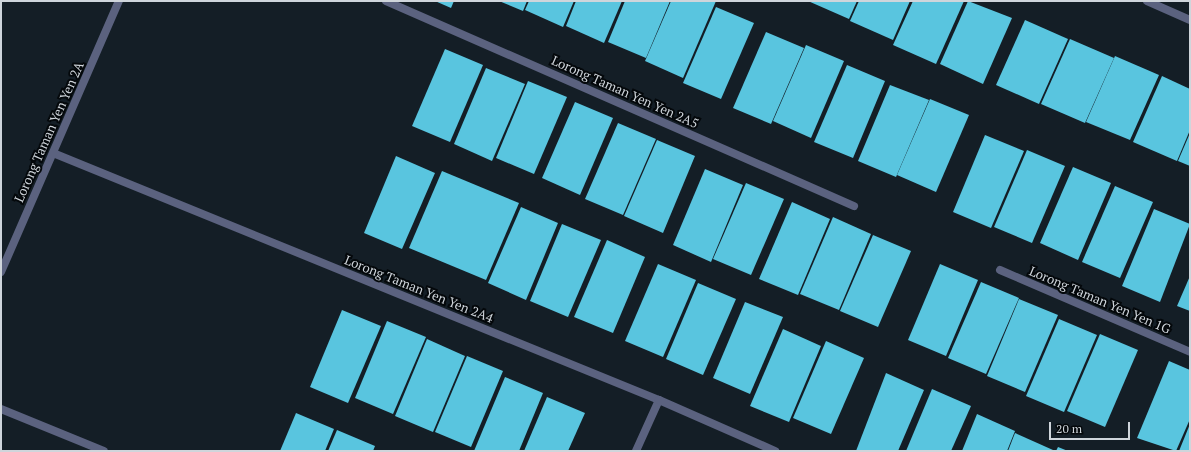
<!DOCTYPE html>
<html>
<head>
<meta charset="utf-8">
<style>
  body { margin:0 }
  #map { position:relative; width:1191px; height:452px; overflow:hidden; background:#141e26; font-family:"PT Serif",serif }
  div>[style] { position:absolute }
  .building>* { inset:0; background:#59c5df }
  .service>* { height:8px; margin:-4px; padding:0 4px; transform-origin:4px; border-radius:4px; background:#5b627f }
  .minor>* { height:8px; margin:-4px; padding:0 4px; transform-origin:4px; border-radius:4px; background:#5b627f }
  span { translate:-50% -50%; white-space:nowrap; text-align:center; line-height:1.15; -webkit-text-stroke:4px #04080b; paint-order:stroke }
  .street-label { font-size:13px; color:#cfd5db }
  .frame { position:absolute; inset:0; border:2px solid #cfd5db; pointer-events:none }
  .scale { position:absolute; left:1049px; top:422px; width:81px; height:18px; box-sizing:border-box; border:2px solid #cfd5db; border-top:0; padding-left:5px; font-size:12px; line-height:14px; white-space:nowrap; color:#cfd5db; -webkit-text-stroke:3px #04080b; paint-order:stroke }
</style>
</head>
<body>
<div id="map">
  <div class="building">
    <i style="clip-path:polygon(435px 1px,454px 1px,451px 8px)"></i>
    <i style="clip-path:polygon(499px 1px,527px 1px,523px 11px)"></i>
    <i style="clip-path:polygon(529px 1px,574px 1px,563px 27px,525px 10px)"></i>
    <i style="clip-path:polygon(576px 1px,622px 1px,604px 43px,566px 26px)"></i>
    <i style="clip-path:polygon(625px 1px,670px 1px,646px 58px,608px 42px)"></i>
    <i style="clip-path:polygon(671px 1px,716px 1px,683px 78px,645px 61px)"></i>
    <i style="clip-path:polygon(808px 1px,857px 1px,849px 19px)"></i>
    <i style="clip-path:polygon(859px 1px,910px 1px,893px 40px,850px 21px)"></i>
    <i style="clip-path:polygon(913px 1px,964px 1px,936px 64px,893px 45px)"></i>
    <i style="clip-path:polygon(968px 1px,1012px 18px,983px 84px,940px 64px)"></i>
    <i style="clip-path:polygon(716px 7px,754px 23px,721px 99px,683px 83px)"></i>
    <i style="clip-path:polygon(1025px 20px,1068px 39px,1039px 104px,996px 85px)"></i>
    <i style="clip-path:polygon(766px 32px,804px 48px,771px 124px,733px 108px)"></i>
    <i style="clip-path:polygon(1070px 39px,1114px 58px,1085px 123px,1041px 104px)"></i>
    <i style="clip-path:polygon(806px 45px,844px 61px,811px 138px,773px 121px)"></i>
    <i style="clip-path:polygon(445px 49px,483px 65px,450px 142px,412px 126px)"></i>
    <i style="clip-path:polygon(1115px 56px,1159px 75px,1130px 140px,1086px 122px)"></i>
    <i style="clip-path:polygon(847px 65px,885px 81px,853px 158px,814px 142px)"></i>
    <i style="clip-path:polygon(486px 68px,525px 84px,492px 161px,454px 144px)"></i>
    <i style="clip-path:polygon(1162px 76px,1190px 89px,1190px 130px,1177px 161px,1133px 142px)"></i>
    <i style="clip-path:polygon(528px 81px,567px 97px,534px 174px,496px 158px)"></i>
    <i style="clip-path:polygon(890px 85px,929px 100px,896px 177px,858px 161px)"></i>
    <i style="clip-path:polygon(930px 99px,969px 115px,936px 192px,897px 175px)"></i>
    <i style="clip-path:polygon(575px 102px,613px 118px,580px 195px,542px 178px)"></i>
    <i style="clip-path:polygon(618px 123px,656px 139px,623px 215px,585px 199px)"></i>
    <i style="clip-path:polygon(1190px 133px,1190px 166px,1178px 161px)"></i>
    <i style="clip-path:polygon(985px 135px,1024px 151px,991px 228px,953px 212px)"></i>
    <i style="clip-path:polygon(657px 140px,695px 156px,663px 233px,624px 216px)"></i>
    <i style="clip-path:polygon(1027px 150px,1065px 166px,1032px 243px,994px 227px)"></i>
    <i style="clip-path:polygon(396px 156px,435px 173px,402px 249px,364px 233px)"></i>
    <i style="clip-path:polygon(1073px 167px,1111px 183px,1078px 260px,1040px 243px)"></i>
    <i style="clip-path:polygon(705px 169px,743px 185px,711px 262px,673px 245px)"></i>
    <i style="clip-path:polygon(442px 171px,519px 203px,486px 280px,409px 248px)"></i>
    <i style="clip-path:polygon(746px 183px,784px 199px,751px 275px,713px 259px)"></i>
    <i style="clip-path:polygon(1115px 186px,1153px 202px,1120px 278px,1082px 262px)"></i>
    <i style="clip-path:polygon(792px 202px,830px 219px,798px 295px,759px 279px)"></i>
    <i style="clip-path:polygon(521px 207px,558px 223px,526px 300px,488px 283px)"></i>
    <i style="clip-path:polygon(1154px 209px,1190px 224px,1160px 302px,1122px 286px)"></i>
    <i style="clip-path:polygon(833px 217px,871px 234px,839px 310px,800px 294px)"></i>
    <i style="clip-path:polygon(562px 224px,601px 240px,568px 317px,530px 301px)"></i>
    <i style="clip-path:polygon(873px 235px,911px 251px,878px 327px,840px 311px)"></i>
    <i style="clip-path:polygon(607px 240px,645px 257px,613px 333px,574px 317px)"></i>
    <i style="clip-path:polygon(658px 264px,696px 280px,663px 357px,625px 341px)"></i>
    <i style="clip-path:polygon(940px 264px,978px 280px,946px 356px,908px 340px)"></i>
    <i style="clip-path:polygon(1190px 276px,1190px 311px,1177px 306px)"></i>
    <i style="clip-path:polygon(981px 282px,1019px 298px,986px 374px,948px 358px)"></i>
    <i style="clip-path:polygon(698px 283px,736px 299px,703px 375px,666px 359px)"></i>
    <i style="clip-path:polygon(1019px 299px,1058px 315px,1025px 392px,987px 376px)"></i>
    <i style="clip-path:polygon(745px 302px,783px 317px,750px 394px,713px 378px)"></i>
    <i style="clip-path:polygon(342px 310px,381px 326px,348px 403px,310px 387px)"></i>
    <i style="clip-path:polygon(1059px 319px,1097px 335px,1064px 412px,1026px 396px)"></i>
    <i style="clip-path:polygon(387px 321px,426px 337px,393px 414px,355px 398px)"></i>
    <i style="clip-path:polygon(783px 329px,821px 346px,789px 422px,750px 406px)"></i>
    <i style="clip-path:polygon(1100px 334px,1138px 350px,1105px 427px,1067px 411px)"></i>
    <i style="clip-path:polygon(427px 339px,465px 356px,433px 432px,395px 416px)"></i>
    <i style="clip-path:polygon(826px 341px,864px 358px,831px 434px,793px 418px)"></i>
    <i style="clip-path:polygon(467px 356px,503px 371px,471px 447px,435px 432px)"></i>
    <i style="clip-path:polygon(1169px 361px,1190px 370px,1190px 419px,1176px 451px,1137px 438px)"></i>
    <i style="clip-path:polygon(886px 373px,924px 390px,898px 451px,856px 451px)"></i>
    <i style="clip-path:polygon(505px 377px,543px 393px,519px 451px,474px 451px)"></i>
    <i style="clip-path:polygon(932px 389px,971px 406px,951px 451px,906px 451px)"></i>
    <i style="clip-path:polygon(547px 397px,585px 413px,568px 451px,524px 451px)"></i>
    <i style="clip-path:polygon(296px 413px,334px 429px,325px 451px,280px 451px)"></i>
    <i style="clip-path:polygon(977px 414px,1015px 431px,1007px 451px,962px 451px)"></i>
    <i style="clip-path:polygon(1190px 424px,1190px 451px,1179px 451px)"></i>
    <i style="clip-path:polygon(337px 430px,375px 446px,373px 451px,328px 451px)"></i>
    <i style="clip-path:polygon(1015px 433px,1053px 450px,1053px 451px,1008px 451px)"></i>
    <i style="clip-path:polygon(1058px 447px,1068px 451px,1056px 451px)"></i>
  </div>
  <div class="service">
    <i style="left:636px;top:451px;width:56px;rotate:-65.7deg"></i>
  </div>
  <div class="minor">
    <i style="left:386px;top:1px;width:511px;rotate:23.66deg"></i>
    <i style="left:1147px;top:1px;width:47px;rotate:23.8deg"></i>
    <i style="left:53px;top:153px;width:654px;rotate:22.18deg"></i>
    <i style="left:659px;top:400px;width:127px;rotate:23.7deg"></i>
    <i style="left:1000px;top:270px;width:207px;rotate:23.3deg"></i>
    <i style="left:1px;top:272px;width:296px;rotate:-66.5deg"></i>
    <i style="left:1px;top:409px;width:111px;rotate:22.2deg"></i>
  </div>
  <div class="street-label">
    <span style="left:625px;top:92px;rotate:24deg">Lorong Taman Yen Yen 2A5</span>
    <span style="left:49px;top:132px;rotate:-66deg">Lorong Taman Yen Yen 2A</span>
    <span style="left:419px;top:289px;rotate:22deg">Lorong Taman Yen Yen 2A4</span>
    <span style="left:1100px;top:300px;rotate:23deg">Lorong Taman Yen Yen 1G</span>
  </div>
  <div class="frame"></div>
  <div class="scale">20 m</div>
</div>
</body>
</html>
